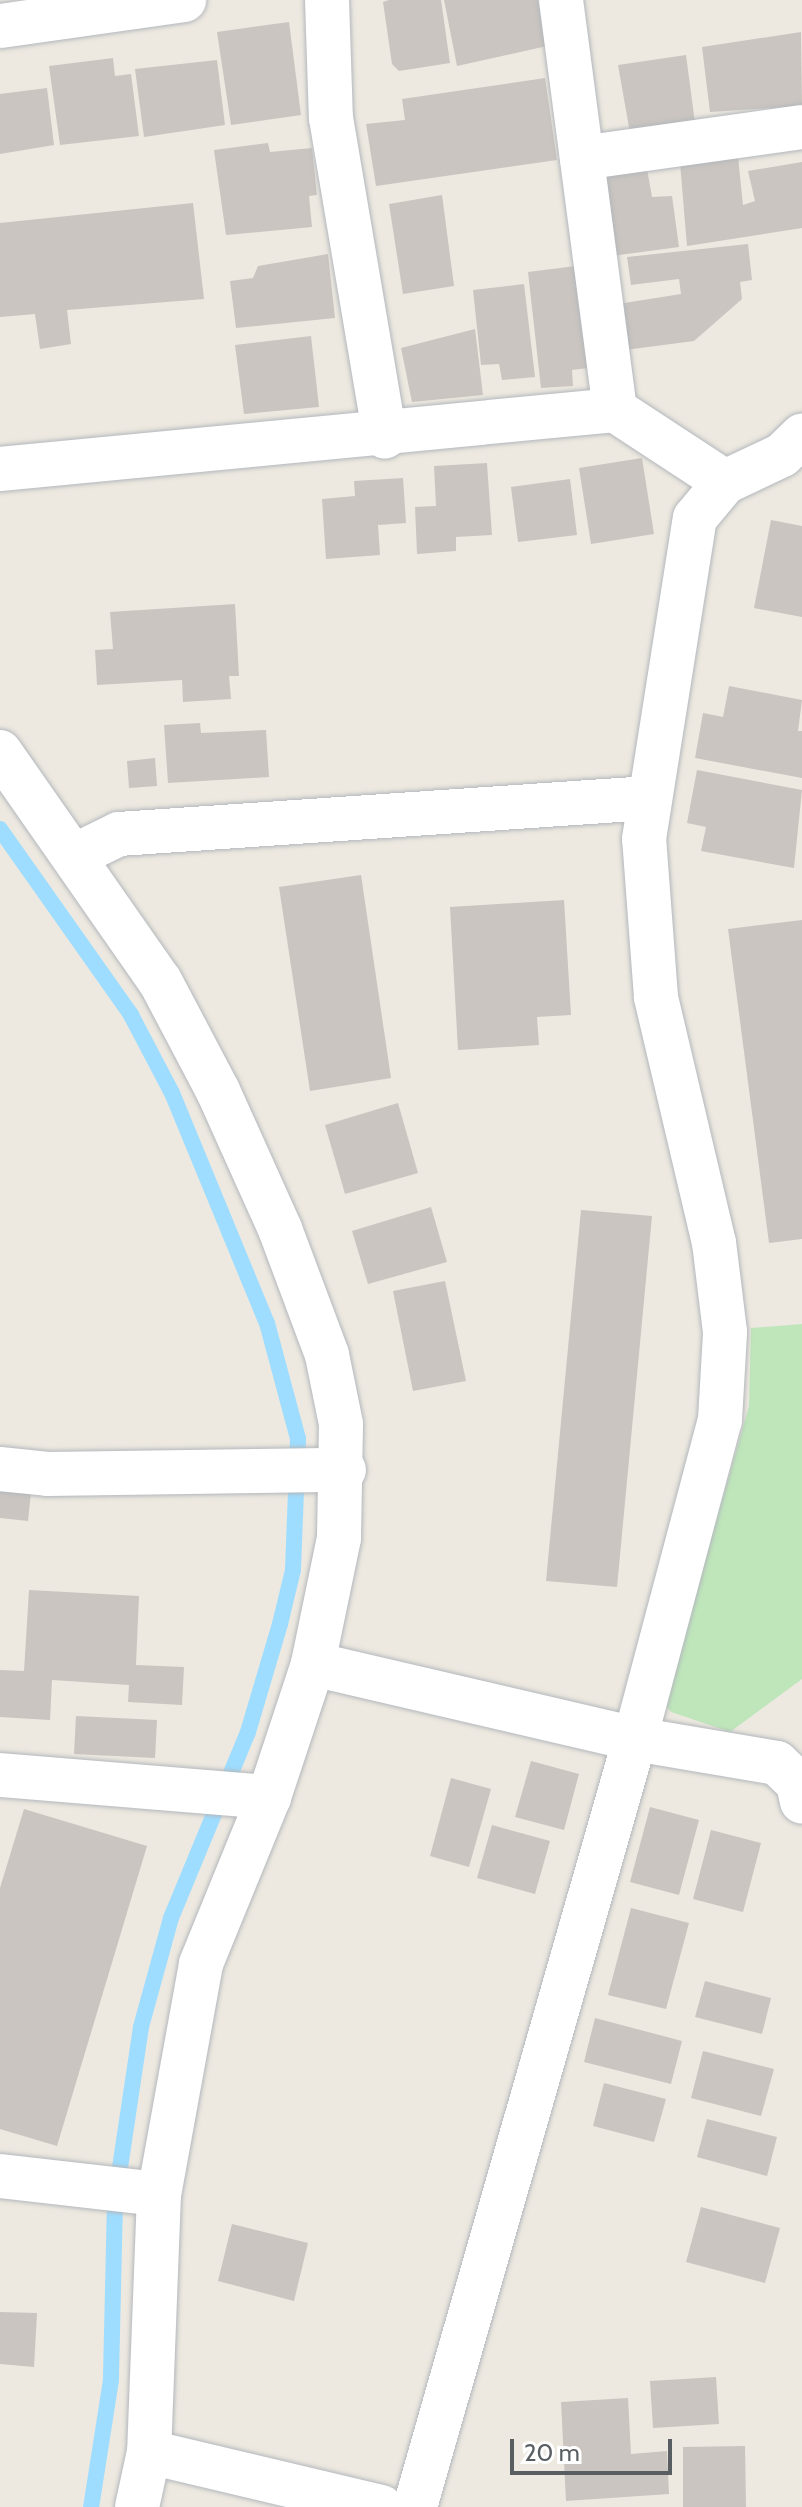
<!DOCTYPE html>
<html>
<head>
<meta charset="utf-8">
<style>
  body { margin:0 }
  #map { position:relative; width:802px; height:2507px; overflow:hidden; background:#ede9e0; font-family:Cabin,sans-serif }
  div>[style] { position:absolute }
  .green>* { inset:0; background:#bfe6bb }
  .stream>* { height:16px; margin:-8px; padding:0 8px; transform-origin:8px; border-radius:8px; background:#9eddff }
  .building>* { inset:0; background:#cac5c0 }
  .roads { filter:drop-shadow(0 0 2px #b3b7bc) drop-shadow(0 0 2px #b3b7bc) }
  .minor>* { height:44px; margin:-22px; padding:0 22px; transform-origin:22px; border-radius:22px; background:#fff }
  span { translate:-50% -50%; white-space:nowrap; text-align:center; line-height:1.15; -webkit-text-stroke:6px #fff; paint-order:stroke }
  .scale { position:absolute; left:510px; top:2439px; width:162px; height:36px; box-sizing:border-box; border:4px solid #595e62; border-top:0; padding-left:10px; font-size:24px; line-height:28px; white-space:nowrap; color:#595e62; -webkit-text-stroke:6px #fff; paint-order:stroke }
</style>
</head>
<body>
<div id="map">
  <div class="green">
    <i style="clip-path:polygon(802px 1324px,802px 1679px,730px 1732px,671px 1712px,664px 1703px,749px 1406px,751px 1328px)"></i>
  </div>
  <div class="stream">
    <i style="left:0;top:829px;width:228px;rotate:54.8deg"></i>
    <i style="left:131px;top:1015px;width:88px;rotate:62.3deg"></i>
    <i style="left:172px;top:1093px;width:249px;rotate:67.6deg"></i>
    <i style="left:267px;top:1323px;width:120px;rotate:75deg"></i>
    <i style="left:298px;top:1439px;width:131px;rotate:92.2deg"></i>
    <i style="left:293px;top:1570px;width:56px;rotate:103.5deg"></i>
    <i style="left:280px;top:1624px;width:113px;rotate:106.5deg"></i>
    <i style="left:248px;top:1732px;width:201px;rotate:112.5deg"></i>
    <i style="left:171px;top:1918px;width:113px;rotate:105.4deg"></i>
    <i style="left:141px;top:2027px;width:176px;rotate:98.5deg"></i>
    <i style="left:115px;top:2201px;width:179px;rotate:91.3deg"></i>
    <i style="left:111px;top:2380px;width:129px;rotate:98.9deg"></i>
  </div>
  <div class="building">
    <i style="clip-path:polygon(389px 0,441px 0,450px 63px,399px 71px,392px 64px,383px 2px)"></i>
    <i style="clip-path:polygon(444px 0,538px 0,547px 46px,457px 66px)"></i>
    <i style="clip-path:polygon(289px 22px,301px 115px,231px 125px,217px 32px)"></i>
    <i style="clip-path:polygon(801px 32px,802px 106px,710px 112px,702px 47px)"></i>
    <i style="clip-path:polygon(686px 55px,695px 123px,630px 133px,618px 65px)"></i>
    <i style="clip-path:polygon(113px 58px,115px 76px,131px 74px,139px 136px,60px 145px,49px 66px)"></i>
    <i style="clip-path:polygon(217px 60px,225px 125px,144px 137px,135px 69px)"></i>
    <i style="clip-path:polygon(545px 78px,557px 160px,376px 186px,366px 124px,405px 120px,402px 99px)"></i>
    <i style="clip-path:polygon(47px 88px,54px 145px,0 154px,0 94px)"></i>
    <i style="clip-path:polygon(268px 143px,270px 152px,312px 148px,317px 195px,309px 196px,312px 227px,226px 235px,214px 150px)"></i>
    <i style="clip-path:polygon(738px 157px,743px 205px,755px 201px,748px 171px,802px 162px,802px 228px,687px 246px,680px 163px)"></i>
    <i style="clip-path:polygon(647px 169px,652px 197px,672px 196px,679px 247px,612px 256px,601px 176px)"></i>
    <i style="clip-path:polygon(442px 195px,454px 286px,403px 294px,389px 204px)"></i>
    <i style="clip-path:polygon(193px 203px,204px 299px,67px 310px,71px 344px,40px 349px,35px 314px,0 317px,0 223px)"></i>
    <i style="clip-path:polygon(748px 244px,752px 280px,740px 282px,742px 299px,694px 341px,625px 350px,618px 304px,681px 294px,679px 279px,631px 285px,627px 257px)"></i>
    <i style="clip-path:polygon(328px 254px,335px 318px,236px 328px,230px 281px,253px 278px,258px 266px)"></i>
    <i style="clip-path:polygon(576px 266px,588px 368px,572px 370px,573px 386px,541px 388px,528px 272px)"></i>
    <i style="clip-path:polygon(524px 284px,535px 377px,502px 380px,499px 364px,481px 365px,473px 290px)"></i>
    <i style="clip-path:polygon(475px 329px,483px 395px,412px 402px,401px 348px)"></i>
    <i style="clip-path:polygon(311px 336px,319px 407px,244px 414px,235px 345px)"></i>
    <i style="clip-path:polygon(642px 458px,654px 534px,591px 544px,579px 468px)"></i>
    <i style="clip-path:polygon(487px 463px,492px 535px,456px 537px,456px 551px,417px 554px,415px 507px,436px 506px,434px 466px)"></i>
    <i style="clip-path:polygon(403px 478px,406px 523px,378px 525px,380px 555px,326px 559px,322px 499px,355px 496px,354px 481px)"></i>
    <i style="clip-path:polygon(570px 479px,577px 535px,518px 542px,511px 487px)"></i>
    <i style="clip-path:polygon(771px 520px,802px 526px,802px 617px,754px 608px)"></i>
    <i style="clip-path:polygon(235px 604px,239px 676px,229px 676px,231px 699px,183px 702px,182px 680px,97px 685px,95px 650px,113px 649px,110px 612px)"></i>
    <i style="clip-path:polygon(729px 686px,802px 700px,798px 731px,802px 731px,802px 778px,695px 758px,703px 713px,723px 717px)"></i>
    <i style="clip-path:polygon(200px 723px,201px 733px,266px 730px,269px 777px,168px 783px,164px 725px)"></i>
    <i style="clip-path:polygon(155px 758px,157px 786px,129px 788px,127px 761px)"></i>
    <i style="clip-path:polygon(697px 770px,802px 790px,794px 868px,701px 851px,706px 827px,687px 823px)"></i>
    <i style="clip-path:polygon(361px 875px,391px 1078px,310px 1091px,279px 887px)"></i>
    <i style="clip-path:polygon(564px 900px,571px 1015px,537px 1017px,539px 1045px,458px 1050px,450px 907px)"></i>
    <i style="clip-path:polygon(802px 920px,802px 1239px,769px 1243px,728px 929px)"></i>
    <i style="clip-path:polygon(398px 1103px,418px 1173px,345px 1194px,325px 1125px)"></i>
    <i style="clip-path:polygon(431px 1207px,447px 1262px,368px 1284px,352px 1231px)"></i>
    <i style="clip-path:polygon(581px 1210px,652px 1216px,617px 1587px,546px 1581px)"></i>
    <i style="clip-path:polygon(445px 1281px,466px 1381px,413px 1391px,393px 1291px)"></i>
    <i style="clip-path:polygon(0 1489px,31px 1492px,28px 1521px,0 1518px)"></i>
    <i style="clip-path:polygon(29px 1590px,139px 1596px,136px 1665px,184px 1667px,182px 1705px,128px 1702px,129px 1685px,52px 1680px,50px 1720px,0 1717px,0 1670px,24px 1671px)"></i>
    <i style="clip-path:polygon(76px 1716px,157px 1720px,155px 1758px,74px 1754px)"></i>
    <i style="clip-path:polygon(531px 1761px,579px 1774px,564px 1830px,515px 1817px)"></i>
    <i style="clip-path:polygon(451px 1778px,491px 1789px,469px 1867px,430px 1856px)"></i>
    <i style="clip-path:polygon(650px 1807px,699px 1820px,679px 1895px,630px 1882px)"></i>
    <i style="clip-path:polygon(24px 1809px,147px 1846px,57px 2146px,0 2129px,0 1888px)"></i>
    <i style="clip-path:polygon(492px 1825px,550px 1841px,535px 1894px,477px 1878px)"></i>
    <i style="clip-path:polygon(711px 1830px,761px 1843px,743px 1912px,693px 1899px)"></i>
    <i style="clip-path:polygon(631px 1908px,689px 1923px,666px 2009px,608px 1995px)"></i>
    <i style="clip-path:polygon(705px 1981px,771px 1998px,762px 2034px,695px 2017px)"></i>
    <i style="clip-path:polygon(595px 2018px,682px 2041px,671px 2084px,584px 2062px)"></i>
    <i style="clip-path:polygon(703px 2051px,774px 2069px,761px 2116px,691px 2098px)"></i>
    <i style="clip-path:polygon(604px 2083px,666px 2099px,654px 2142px,593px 2126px)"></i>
    <i style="clip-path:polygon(707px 2119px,777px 2137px,767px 2176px,697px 2157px)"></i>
    <i style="clip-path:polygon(701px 2207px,780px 2228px,765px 2283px,686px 2262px)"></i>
    <i style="clip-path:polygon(232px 2224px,308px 2243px,294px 2301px,218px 2281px)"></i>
    <i style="clip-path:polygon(0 2312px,37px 2313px,34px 2367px,0 2364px)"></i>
    <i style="clip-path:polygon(716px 2377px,719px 2424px,653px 2428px,650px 2381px)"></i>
    <i style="clip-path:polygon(628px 2398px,631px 2454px,667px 2451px,669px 2494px,566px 2501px,561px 2402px)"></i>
    <i style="clip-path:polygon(745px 2446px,746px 2507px,683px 2507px,683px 2447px)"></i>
  </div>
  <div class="roads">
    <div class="minor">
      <i style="left:327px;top:0;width:118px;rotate:88.1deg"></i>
      <i style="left:331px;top:118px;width:323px;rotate:80.4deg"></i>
      <i style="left:561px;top:0;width:414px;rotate:82.5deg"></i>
      <i style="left:0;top:26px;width:186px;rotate:-8deg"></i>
      <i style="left:582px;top:158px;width:222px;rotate:-8deg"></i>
      <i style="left:0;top:469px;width:618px;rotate:-5.48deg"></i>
      <i style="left:615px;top:410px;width:131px;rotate:33.2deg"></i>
      <i style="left:0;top:752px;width:279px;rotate:55.1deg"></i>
      <i style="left:160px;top:981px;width:124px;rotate:62.2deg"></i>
      <i style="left:218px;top:1091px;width:151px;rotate:65.8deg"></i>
      <i style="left:280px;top:1229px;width:134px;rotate:69.5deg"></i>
      <i style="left:327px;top:1355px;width:70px;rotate:78.5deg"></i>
      <i style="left:341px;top:1424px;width:114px;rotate:91deg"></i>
      <i style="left:339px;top:1538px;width:129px;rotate:101.7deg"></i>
      <i style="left:313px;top:1664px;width:140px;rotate:108.3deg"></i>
      <i style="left:269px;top:1797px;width:180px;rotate:112.2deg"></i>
      <i style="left:201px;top:1964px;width:234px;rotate:100.3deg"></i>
      <i style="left:159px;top:2194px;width:258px;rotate:92.2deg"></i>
      <i style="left:149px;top:2452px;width:56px;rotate:102.3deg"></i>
      <i style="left:74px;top:856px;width:50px;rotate:-26.1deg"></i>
      <i style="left:119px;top:834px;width:531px;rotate:-3.89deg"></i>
      <i style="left:0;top:1469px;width:48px;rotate:5.9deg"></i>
      <i style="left:48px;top:1474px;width:296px;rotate:-0.8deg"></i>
      <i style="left:313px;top:1664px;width:331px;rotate:13.1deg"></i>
      <i style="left:635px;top:1739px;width:144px;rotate:9.6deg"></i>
      <i style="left:777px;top:1763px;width:29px;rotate:44deg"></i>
      <i style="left:798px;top:1783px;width:19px;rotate:78deg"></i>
      <i style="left:0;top:1775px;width:270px;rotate:4.7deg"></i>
      <i style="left:0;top:2176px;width:160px;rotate:6.5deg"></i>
      <i style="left:149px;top:2452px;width:239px;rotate:13.3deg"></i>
      <i style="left:415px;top:2507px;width:799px;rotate:-74.02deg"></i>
      <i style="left:635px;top:1739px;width:330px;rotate:-75.1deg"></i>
      <i style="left:720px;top:1420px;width:88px;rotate:-86.7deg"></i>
      <i style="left:725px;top:1332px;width:90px;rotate:-97deg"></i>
      <i style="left:714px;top:1243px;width:253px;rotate:-103.3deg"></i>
      <i style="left:656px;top:997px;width:158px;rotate:-94.3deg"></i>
      <i style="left:644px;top:839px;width:325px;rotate:-81deg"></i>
      <i style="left:695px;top:518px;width:47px;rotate:-50.2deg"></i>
      <i style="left:725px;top:482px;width:63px;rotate:-25.3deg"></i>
      <i style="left:782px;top:455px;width:28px;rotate:-44deg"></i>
    </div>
  </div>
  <div class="scale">20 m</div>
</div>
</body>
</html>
